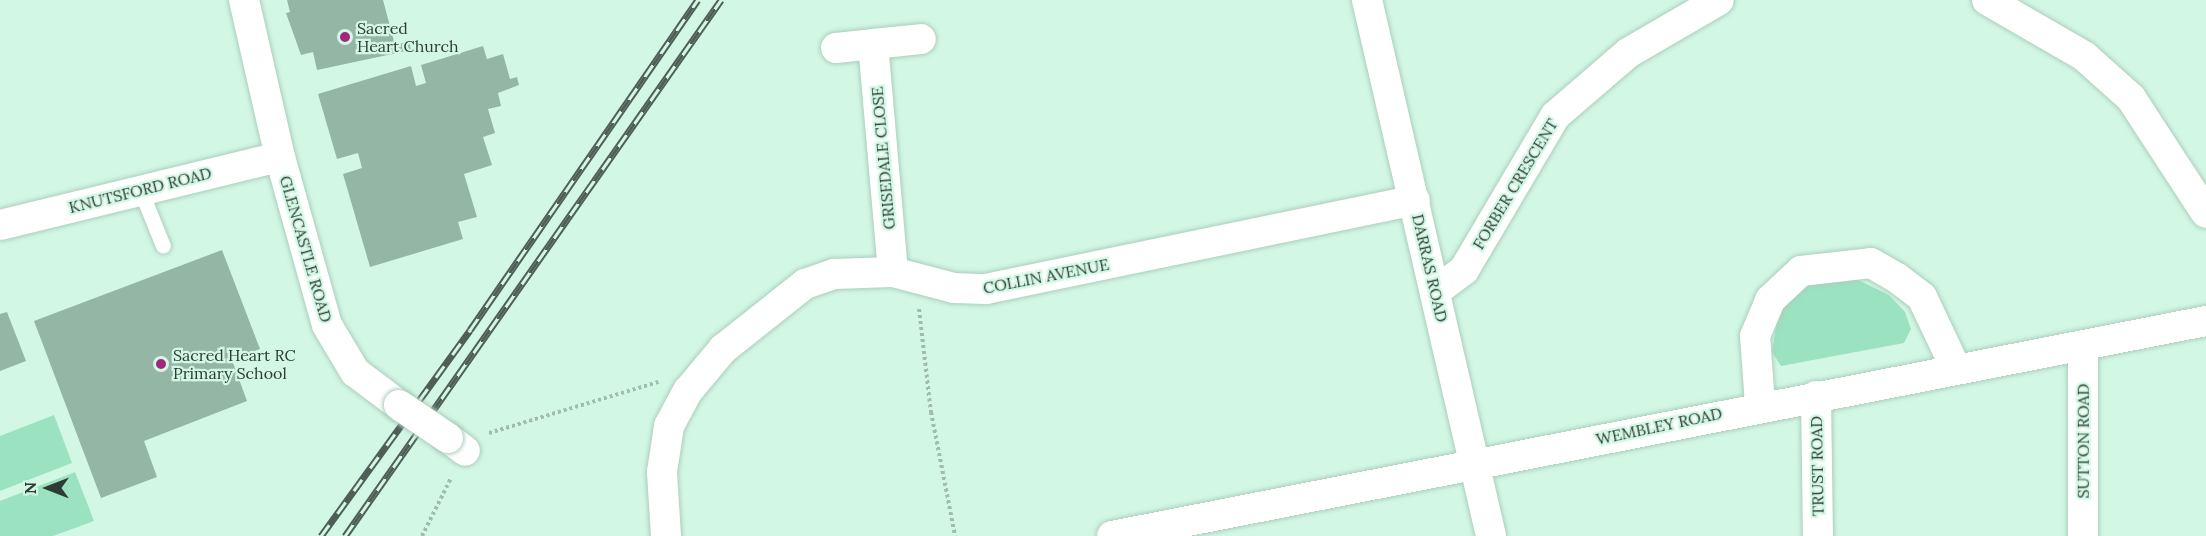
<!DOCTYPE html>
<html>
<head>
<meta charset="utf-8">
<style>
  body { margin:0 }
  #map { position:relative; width:2206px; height:536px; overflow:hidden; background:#d3f7e5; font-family:Lora,serif }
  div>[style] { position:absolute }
  .green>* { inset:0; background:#9be2c1 }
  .building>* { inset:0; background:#94b6a5 }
  .path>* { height:4px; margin-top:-2px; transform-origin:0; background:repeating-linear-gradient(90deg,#9fbcae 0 3px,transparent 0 6px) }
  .roads { filter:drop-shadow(0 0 2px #abcebc) drop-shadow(0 0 2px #abcebc) }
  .service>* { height:15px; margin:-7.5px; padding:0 7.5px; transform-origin:7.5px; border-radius:7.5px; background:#fff }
  .minor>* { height:30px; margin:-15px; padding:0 15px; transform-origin:15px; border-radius:15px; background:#fff }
  .rail>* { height:7px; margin-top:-3.5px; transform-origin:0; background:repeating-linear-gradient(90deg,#d3f7e5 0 14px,#4d5f57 0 28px); box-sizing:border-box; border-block:2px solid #4d5f57 }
  .bridges { filter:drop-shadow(0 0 2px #abcebc) drop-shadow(0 0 2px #abcebc) }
  .minor-bridge>* { height:30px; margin:-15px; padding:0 15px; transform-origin:15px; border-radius:15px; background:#fff }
  .dots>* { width:16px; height:16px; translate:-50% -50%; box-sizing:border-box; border:3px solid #d3f7e5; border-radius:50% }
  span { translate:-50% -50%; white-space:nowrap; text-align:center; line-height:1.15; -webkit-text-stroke:4.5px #d3f7e5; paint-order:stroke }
  .poi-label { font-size:16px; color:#2e3c36 }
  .left { translate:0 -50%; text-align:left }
  .street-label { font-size:16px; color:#2e3c36 }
  .north { position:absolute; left:18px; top:458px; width:60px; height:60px; -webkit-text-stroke:4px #d3f7e5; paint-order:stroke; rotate:270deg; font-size:16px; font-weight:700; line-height:24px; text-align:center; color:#2e3c36 }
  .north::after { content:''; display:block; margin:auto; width:21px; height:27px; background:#2e3c36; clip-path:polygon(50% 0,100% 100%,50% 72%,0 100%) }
</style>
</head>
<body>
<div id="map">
  <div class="green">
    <i style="clip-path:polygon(1820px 279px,1856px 279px,1889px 295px,1905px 312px,1911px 329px,1904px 343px,1781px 366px,1772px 352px,1778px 313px,1800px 288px)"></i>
    <i style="clip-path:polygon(54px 415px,72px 463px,0 491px,0 436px)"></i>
    <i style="clip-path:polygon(75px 472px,94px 521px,53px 536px,0 536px,0 501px)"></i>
  </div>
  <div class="building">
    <i style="clip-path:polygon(287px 0,383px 0,395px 45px,409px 41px,411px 50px,317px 70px,313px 52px,301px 55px,286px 13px,290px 12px)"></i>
    <i style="clip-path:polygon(483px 46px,487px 59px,503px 54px,510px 79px,517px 77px,519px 85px,498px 93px,501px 106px,488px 109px,495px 133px,483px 137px,492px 165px,464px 174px,477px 217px,458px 222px,463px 239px,370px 267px,343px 174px,362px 168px,358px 153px,337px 159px,318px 94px,411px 66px,416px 86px,426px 83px,421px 65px)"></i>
    <i style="clip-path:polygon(222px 250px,260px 349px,232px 360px,247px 401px,144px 441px,157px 477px,101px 498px,34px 321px)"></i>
    <i style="clip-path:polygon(7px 312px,26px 361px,0 371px,0 314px)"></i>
  </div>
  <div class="path">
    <i style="left:919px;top:309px;width:104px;rotate:83.4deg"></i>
    <i style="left:931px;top:412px;width:126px;rotate:79deg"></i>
    <i style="left:489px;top:433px;width:177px;rotate:-16.8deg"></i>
    <i style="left:422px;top:536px;width:65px;rotate:-63.4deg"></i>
  </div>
  <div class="roads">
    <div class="service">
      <i style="left:140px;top:189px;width:61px;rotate:68deg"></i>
    </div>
    <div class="minor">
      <i style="left:244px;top:0;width:161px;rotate:77.1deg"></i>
      <i style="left:280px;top:157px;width:174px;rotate:74.4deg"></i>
      <i style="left:327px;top:325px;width:55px;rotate:59.2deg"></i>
      <i style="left:355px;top:372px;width:55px;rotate:36.9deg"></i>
      <i style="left:1367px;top:0;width:550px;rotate:76.97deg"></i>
      <i style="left:1987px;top:0;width:112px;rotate:30deg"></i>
      <i style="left:2084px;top:56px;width:63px;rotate:41.8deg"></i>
      <i style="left:2131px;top:98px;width:137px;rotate:56.9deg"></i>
      <i style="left:836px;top:48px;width:37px;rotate:-6deg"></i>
      <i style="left:0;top:225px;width:288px;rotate:-13.7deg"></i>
      <i style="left:893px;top:272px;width:229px;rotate:-95deg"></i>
      <i style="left:873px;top:44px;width:48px;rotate:-5.9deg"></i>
      <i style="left:1436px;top:291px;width:35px;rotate:-37deg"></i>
      <i style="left:1464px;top:270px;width:179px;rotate:-59.4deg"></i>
      <i style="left:1555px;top:116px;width:96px;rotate:-40.8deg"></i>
      <i style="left:1628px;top:53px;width:105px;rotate:-30.2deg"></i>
      <i style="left:2083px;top:345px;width:191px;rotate:90deg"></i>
      <i style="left:1816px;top:396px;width:140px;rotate:89.2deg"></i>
      <i style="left:1760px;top:405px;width:69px;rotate:-94.1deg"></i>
      <i style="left:1755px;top:336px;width:39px;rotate:-67deg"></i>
      <i style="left:1770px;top:300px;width:42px;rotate:-43.1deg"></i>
      <i style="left:1801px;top:271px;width:70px;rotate:-6.5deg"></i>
      <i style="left:1871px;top:263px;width:30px;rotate:30deg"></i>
      <i style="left:1897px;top:278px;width:31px;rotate:37deg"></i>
      <i style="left:1922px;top:297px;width:80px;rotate:64.7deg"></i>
      <i style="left:448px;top:438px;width:21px;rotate:37deg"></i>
      <i style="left:666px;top:536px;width:64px;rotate:-93.6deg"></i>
      <i style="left:662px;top:472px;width:47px;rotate:-81.3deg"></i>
      <i style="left:669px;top:426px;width:40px;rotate:-62deg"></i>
      <i style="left:688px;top:391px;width:55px;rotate:-50.2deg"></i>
      <i style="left:723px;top:349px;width:105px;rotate:-38.4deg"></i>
      <i style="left:805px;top:284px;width:31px;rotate:-19deg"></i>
      <i style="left:834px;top:274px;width:59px;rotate:-1.9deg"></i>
      <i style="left:893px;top:272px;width:63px;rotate:14.7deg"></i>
      <i style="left:954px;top:288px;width:32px;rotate:2deg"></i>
      <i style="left:986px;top:289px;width:438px;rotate:-11.7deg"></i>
      <i style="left:1112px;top:536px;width:1115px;rotate:-11.12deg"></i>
    </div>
  </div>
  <div class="rail">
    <i style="left:321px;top:536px;width:254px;rotate:-54.1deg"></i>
    <i style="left:470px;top:330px;width:401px;rotate:-55.4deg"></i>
    <i style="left:345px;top:536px;width:655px;rotate:-54.95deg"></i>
  </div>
  <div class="bridges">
    <div class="minor-bridge">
      <i style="left:399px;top:405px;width:59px;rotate:34deg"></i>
    </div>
  </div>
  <div class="dots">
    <i style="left:345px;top:37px;background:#a2267b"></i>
    <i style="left:161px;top:364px;background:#a2267b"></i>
  </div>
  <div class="poi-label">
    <span class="left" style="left:357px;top:37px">Sacred<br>Heart Church</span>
    <span class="left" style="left:173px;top:364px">Sacred Heart RC<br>Primary School</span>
  </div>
  <div class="street-label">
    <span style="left:883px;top:158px;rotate:-95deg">GRISEDALE CLOSE</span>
    <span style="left:1515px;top:184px;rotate:-59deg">FORBER CRESCENT</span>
    <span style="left:140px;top:190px;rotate:-14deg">KNUTSFORD ROAD</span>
    <span style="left:306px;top:249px;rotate:74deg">GLENCASTLE ROAD</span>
    <span style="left:1430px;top:268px;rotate:77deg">DARRAS ROAD</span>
    <span style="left:1046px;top:276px;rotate:-11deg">COLLIN AVENUE</span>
    <span style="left:1659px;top:426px;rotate:-12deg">WEMBLEY ROAD</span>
    <span style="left:2083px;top:441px;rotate:-90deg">SUTTON ROAD</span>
    <span style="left:1817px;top:466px;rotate:-91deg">TRUST ROAD</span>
  </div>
  <div class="north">N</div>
</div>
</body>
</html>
